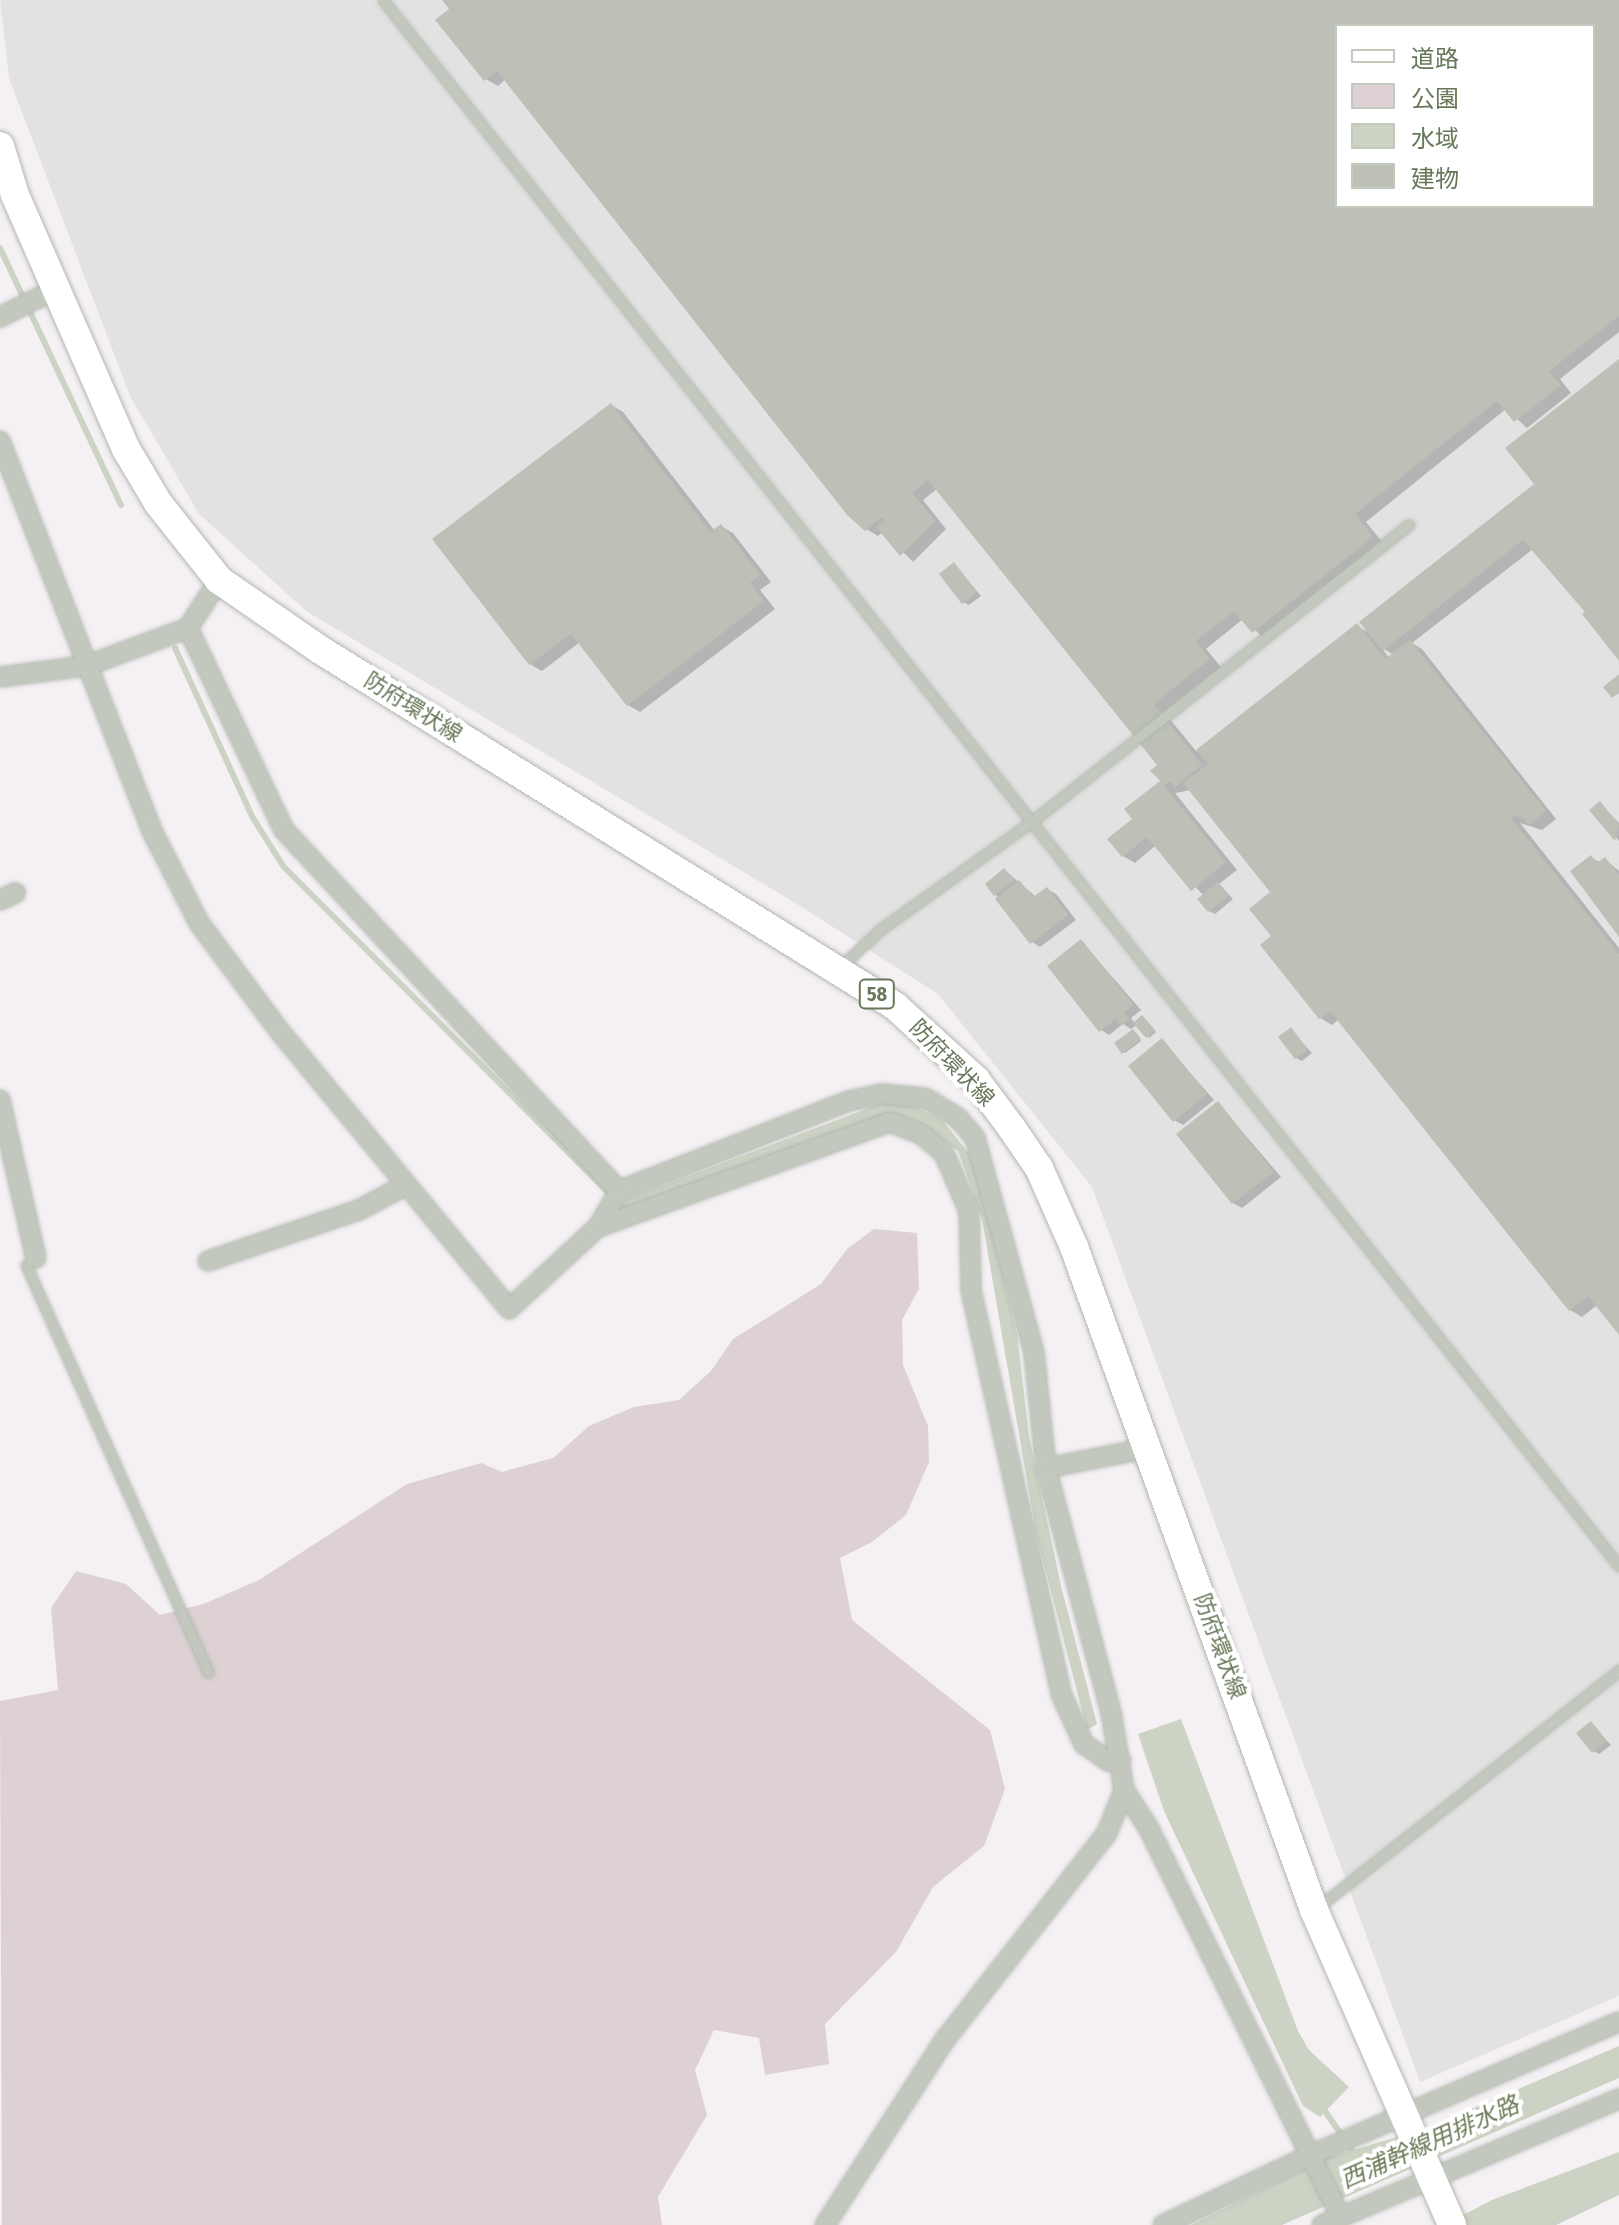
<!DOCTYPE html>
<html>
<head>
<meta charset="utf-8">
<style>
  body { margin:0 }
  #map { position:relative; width:1619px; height:2225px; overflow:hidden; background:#f5f0f4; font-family:"Fira Sans Condensed","Noto Sans JP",sans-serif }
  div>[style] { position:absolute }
  .built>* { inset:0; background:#e3e2e2 }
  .green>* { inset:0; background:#ddd1d4 }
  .water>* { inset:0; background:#cdd3c4 }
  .shadow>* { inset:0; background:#0003 }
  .stream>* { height:6px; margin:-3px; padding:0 3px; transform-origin:3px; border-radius:3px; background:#cdd3c4 }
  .building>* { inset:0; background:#bcc0b6 }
  .roads { filter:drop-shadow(0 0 2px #b2b8ae) drop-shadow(0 0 2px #b2b8ae) }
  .lane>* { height:9px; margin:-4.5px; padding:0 4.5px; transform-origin:4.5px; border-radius:4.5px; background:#c3c8bf }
  .street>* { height:18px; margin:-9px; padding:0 9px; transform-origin:9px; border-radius:9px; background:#c3c8bf }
  .primary>* { height:28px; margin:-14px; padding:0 14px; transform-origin:14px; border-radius:14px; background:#fff }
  span { translate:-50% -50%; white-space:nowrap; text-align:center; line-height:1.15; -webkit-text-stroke:8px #fff; paint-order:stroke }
  .shield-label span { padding:2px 6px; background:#fff; border:2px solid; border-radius:6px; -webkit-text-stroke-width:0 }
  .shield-label { font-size:20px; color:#667859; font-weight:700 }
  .street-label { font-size:22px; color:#667859 }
  .water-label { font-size:24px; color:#6c7b58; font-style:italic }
  .legend { position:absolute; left:1335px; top:24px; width:260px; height:184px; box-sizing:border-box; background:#fff; border:2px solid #c2c9bd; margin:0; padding:10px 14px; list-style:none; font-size:24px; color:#667859 }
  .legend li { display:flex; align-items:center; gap:16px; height:40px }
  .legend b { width:40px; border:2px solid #c2c9bd }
</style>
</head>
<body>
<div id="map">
  <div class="built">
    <i style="clip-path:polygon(evenodd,0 0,1619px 0,1619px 1996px,1420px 2082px,1092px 1187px,938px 994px,797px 904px,306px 611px,199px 514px,130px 396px,9px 78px,0 0,1337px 26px,1593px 26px,1593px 206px,1337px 206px,1337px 26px)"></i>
  </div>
  <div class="green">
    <i style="clip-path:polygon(874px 1229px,917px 1233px,919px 1289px,902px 1320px,903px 1365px,928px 1426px,929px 1462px,906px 1515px,872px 1542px,840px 1558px,852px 1620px,990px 1730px,1005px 1789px,984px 1846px,933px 1887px,896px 1952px,825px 2024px,829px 2064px,765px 2075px,759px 2038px,714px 2030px,695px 2070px,707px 2115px,658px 2197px,662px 2225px,2px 2225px,0 1701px,58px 1690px,51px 1608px,76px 1571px,126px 1584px,160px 1615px,206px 1603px,259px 1580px,407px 1484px,481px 1463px,502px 1472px,553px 1458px,589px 1426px,634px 1407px,679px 1400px,711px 1371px,733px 1339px,821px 1284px,847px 1249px)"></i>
  </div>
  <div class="water">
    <i style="clip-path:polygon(882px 1103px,917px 1107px,943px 1121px,975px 1161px,1017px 1334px,1029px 1436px,1061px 1586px,1097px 1724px,1087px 1730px,1036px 1533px,982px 1219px,958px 1151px,918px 1122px,896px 1116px,625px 1212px,619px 1209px,627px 1199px)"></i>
    <i style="clip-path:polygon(1181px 1719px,1298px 2031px,1309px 2050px,1349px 2087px,1320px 2117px,1303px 2106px,1164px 1811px,1138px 1734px)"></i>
    <i style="clip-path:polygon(1619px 2046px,1619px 2078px,1282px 2225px,1191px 2225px,1326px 2158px,1427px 2128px)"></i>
    <i style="clip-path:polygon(1619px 2152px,1619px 2195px,1556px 2225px,1444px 2225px,1492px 2200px)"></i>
  </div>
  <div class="shadow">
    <i style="clip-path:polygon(evenodd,445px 0,1619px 0,1619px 332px,1560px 379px,1571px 393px,1527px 428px,1506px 409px,1366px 522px,1384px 544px,1265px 639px,1243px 619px,1206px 649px,1221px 667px,1164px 712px,1197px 752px,1357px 626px,1371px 634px,1537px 485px,1619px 361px,1619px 658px,1588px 612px,1533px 549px,1412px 643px,1422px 649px,1556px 819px,1542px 830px,1520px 823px,1619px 948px,1619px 1332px,1597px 1305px,1582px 1317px,1570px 1310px,1339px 1019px,1332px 1025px,1320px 1018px,1274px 937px,1272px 893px,1191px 790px,1175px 793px,1237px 870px,1219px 884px,1233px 899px,1215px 914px,1209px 911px,1204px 896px,1156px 845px,1135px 863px,1123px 856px,1135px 819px,1127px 810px,1161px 782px,1152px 771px,1160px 765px,937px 489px,923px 500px,946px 529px,913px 562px,883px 532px,878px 536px,866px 529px,506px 79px,498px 86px,486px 79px,445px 0,1337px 26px,1593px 26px,1593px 206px,1337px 206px,1337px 26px,445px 0,1381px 647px,1394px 655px,1390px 659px,1381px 647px)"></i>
    <i style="clip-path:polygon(611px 405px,623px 412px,715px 531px,721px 526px,733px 533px,771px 582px,760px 590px,775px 609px,640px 712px,628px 705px,580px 642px,542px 671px,530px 664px)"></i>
    <i style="clip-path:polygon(954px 564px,981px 596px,969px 605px,963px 602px)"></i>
    <i style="clip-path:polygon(1600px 804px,1619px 823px,1619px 841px,1592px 810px)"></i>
    <i style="clip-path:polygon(1591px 857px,1601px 863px,1605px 859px,1619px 871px,1619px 932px)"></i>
    <i style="clip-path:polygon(1007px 872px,1036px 897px,1047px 889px,1056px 894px,1076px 920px,1040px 947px,1032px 942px,995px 894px)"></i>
    <i style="clip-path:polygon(1081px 941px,1141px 1010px,1131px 1018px,1135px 1023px,1144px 1019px,1156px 1032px,1149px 1038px,1137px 1025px,1131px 1029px,1123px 1024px,1109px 1035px,1101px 1030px)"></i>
    <i style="clip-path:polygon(1291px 1030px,1312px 1053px,1302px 1061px,1296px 1058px)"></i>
    <i style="clip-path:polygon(1135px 1032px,1141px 1041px,1125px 1053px,1123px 1052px)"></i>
    <i style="clip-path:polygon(1162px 1041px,1214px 1100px,1183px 1125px,1174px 1120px)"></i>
    <i style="clip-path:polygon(1218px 1103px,1281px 1177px,1242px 1208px,1233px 1203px)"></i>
    <i style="clip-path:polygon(1591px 1724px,1611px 1745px,1599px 1754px,1594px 1751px)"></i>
  </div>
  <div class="stream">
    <i style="left:0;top:248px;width:284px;rotate:64.8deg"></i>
    <i style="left:175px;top:648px;width:187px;rotate:65.4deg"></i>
    <i style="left:253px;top:818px;width:58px;rotate:57.7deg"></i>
    <i style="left:284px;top:867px;width:465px;rotate:45.1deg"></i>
    <i style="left:1322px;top:2107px;width:61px;rotate:55deg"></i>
  </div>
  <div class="building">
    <i style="clip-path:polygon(evenodd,442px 0,1619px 0,1619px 316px,1549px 371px,1561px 385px,1514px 422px,1497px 401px,1355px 514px,1373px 537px,1252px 633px,1234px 611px,1196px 641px,1210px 659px,1154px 704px,1202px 765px,1175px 787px,1170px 781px,1165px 785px,1150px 771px,1157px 765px,928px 480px,912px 493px,935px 521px,900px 556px,876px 527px,885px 520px,882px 517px,865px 531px,848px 516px,497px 71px,484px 81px,435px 20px,449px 9px,442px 0,1337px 26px,1593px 26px,1593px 206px,1337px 206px,1337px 26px)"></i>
    <i style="clip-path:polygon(1619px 359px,1619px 661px,1582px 614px,1585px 612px,1523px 540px,1383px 651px,1359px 622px,1534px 484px,1505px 448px)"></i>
    <i style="clip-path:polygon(611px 403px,710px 532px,721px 524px,760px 575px,750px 583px,764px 601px,627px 706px,571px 634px,529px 665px,432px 539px)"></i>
    <i style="clip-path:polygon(954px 562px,977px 592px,962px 604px,939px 574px)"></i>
    <i style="clip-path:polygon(1357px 623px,1385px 659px,1410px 640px,1546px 811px,1529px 825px,1521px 816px,1510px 817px,1619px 954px,1619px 1335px,1588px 1296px,1569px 1311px,1330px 1011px,1319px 1019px,1260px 945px,1271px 936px,1249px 909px,1270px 892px,1183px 783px,1208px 764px,1196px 750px)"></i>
    <i style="clip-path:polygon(1619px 674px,1619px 693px,1612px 698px,1603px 687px)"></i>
    <i style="clip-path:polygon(1160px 781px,1226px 862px,1191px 891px,1147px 837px,1122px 857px,1107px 839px,1132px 819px,1124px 809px)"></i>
    <i style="clip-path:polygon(1600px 801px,1619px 825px,1615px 841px,1589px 810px)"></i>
    <i style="clip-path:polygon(1591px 855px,1597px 863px,1605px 857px,1619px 875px,1619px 937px,1570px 871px)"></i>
    <i style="clip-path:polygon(1004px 868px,1014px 880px,994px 896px,985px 884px)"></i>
    <i style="clip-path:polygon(1019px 880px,1033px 897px,1047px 887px,1068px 915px,1030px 944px,995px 899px)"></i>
    <i style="clip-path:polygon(1218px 882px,1229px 895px,1208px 912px,1197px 899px)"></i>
    <i style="clip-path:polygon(1081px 939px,1134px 1005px,1124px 1012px,1129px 1019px,1121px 1026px,1116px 1019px,1099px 1032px,1047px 966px)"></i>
    <i style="clip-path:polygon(1142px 1015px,1155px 1030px,1146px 1038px,1133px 1023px)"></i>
    <i style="clip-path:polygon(1291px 1027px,1308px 1050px,1295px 1059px,1278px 1037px)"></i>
    <i style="clip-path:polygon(1133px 1029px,1141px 1039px,1122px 1054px,1114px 1043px)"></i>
    <i style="clip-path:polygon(1162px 1038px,1207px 1094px,1173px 1122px,1128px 1066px)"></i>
    <i style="clip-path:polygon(1218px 1101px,1274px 1172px,1232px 1204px,1176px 1134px)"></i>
    <i style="clip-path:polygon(1591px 1721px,1607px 1741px,1592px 1753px,1576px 1733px)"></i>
  </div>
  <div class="roads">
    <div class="lane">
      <i style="left:383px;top:0;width:1995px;rotate:51.72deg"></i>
      <i style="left:840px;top:967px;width:56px;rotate:-42.8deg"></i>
      <i style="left:881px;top:929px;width:184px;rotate:-35.5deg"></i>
      <i style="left:1031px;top:822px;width:481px;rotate:-38.2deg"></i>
      <i style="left:26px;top:1265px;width:446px;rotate:65.9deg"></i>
      <i style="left:1317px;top:1908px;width:385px;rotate:-38.2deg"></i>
    </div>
    <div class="street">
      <i style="left:0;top:317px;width:63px;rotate:-26.6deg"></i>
      <i style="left:0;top:441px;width:416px;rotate:68.7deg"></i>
      <i style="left:151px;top:829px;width:106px;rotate:62.9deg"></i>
      <i style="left:199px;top:923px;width:137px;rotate:53.3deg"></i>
      <i style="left:281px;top:1033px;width:358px;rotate:50.4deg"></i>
      <i style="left:509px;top:1309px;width:121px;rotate:-42.7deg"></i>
      <i style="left:598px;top:1227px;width:42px;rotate:-59.7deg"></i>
      <i style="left:619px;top:1191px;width:247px;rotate:-21.4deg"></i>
      <i style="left:849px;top:1101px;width:33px;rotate:-12deg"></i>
      <i style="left:881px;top:1094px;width:44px;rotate:5.2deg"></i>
      <i style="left:925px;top:1098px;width:37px;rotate:31deg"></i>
      <i style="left:957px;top:1117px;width:28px;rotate:49deg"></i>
      <i style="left:975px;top:1138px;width:222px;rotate:74.6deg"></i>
      <i style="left:1034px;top:1352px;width:117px;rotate:84.1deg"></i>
      <i style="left:1046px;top:1468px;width:253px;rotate:75.1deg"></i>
      <i style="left:1111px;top:1712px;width:79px;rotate:80.5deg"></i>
      <i style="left:1124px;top:1790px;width:46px;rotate:111.6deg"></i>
      <i style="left:1107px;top:1833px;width:261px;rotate:128.1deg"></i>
      <i style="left:946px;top:2038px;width:223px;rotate:122.9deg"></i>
      <i style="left:188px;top:628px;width:224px;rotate:64.6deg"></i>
      <i style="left:284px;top:830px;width:492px;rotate:47.1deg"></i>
      <i style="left:0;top:677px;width:87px;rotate:-7.3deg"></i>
      <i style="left:86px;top:666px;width:109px;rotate:-20.4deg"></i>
      <i style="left:188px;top:628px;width:57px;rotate:-57.1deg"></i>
      <i style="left:0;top:900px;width:17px;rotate:-25deg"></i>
      <i style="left:0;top:1100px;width:162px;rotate:77.2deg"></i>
      <i style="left:598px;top:1227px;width:310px;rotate:-19.8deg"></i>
      <i style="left:890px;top:1122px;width:33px;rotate:21deg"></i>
      <i style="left:921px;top:1134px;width:30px;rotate:40deg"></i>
      <i style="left:944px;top:1153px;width:63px;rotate:66.7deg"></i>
      <i style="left:969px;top:1211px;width:79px;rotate:88.5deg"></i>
      <i style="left:971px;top:1290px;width:416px;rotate:77.4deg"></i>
      <i style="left:1062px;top:1696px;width:53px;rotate:65.4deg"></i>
      <i style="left:1084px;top:1744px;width:29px;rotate:35deg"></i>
      <i style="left:1108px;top:1761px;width:13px;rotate:-4deg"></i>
      <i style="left:208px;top:1261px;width:159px;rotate:-18.7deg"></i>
      <i style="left:359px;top:1210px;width:51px;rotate:-28.1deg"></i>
      <i style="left:1046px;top:1468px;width:105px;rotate:-11deg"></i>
      <i style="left:1124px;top:1790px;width:46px;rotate:57.3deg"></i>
      <i style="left:1149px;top:1829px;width:433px;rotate:63.7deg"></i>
      <i style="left:1163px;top:2225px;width:164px;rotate:-25.3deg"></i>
      <i style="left:1311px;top:2155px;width:335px;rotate:-23.4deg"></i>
      <i style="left:1322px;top:2225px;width:323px;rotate:-23deg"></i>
    </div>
    <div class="primary">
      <i style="left:0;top:146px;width:51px;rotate:73deg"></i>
      <i style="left:15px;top:195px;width:277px;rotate:66.4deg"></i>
      <i style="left:126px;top:449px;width:63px;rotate:59.3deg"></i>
      <i style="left:158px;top:503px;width:98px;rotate:51.6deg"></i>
      <i style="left:219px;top:580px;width:125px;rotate:34.6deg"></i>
      <i style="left:322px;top:651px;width:674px;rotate:31.78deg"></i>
      <i style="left:895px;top:1006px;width:110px;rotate:42.4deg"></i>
      <i style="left:976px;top:1080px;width:59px;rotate:53.3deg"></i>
      <i style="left:1011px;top:1127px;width:50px;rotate:55.7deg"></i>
      <i style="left:1039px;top:1168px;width:86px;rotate:66.1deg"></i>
      <i style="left:1074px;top:1247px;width:705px;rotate:70.1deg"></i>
      <i style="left:1314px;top:1910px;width:344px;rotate:66.3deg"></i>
    </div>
  </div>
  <div class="shield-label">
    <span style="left:877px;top:994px">58</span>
  </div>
  <div class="street-label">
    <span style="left:413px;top:707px;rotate:32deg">防府環状線</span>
    <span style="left:952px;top:1063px;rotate:46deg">防府環状線</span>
    <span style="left:1220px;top:1646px;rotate:70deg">防府環状線</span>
  </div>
  <div class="water-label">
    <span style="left:1430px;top:2143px;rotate:-24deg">西浦幹線用排水路</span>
  </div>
  <ul class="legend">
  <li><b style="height:10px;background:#fff"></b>道路</li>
  <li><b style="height:22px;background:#ddd1d4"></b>公園</li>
  <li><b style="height:22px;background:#cdd3c4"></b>水域</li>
  <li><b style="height:22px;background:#bcc0b6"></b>建物</li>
  </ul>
</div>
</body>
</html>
